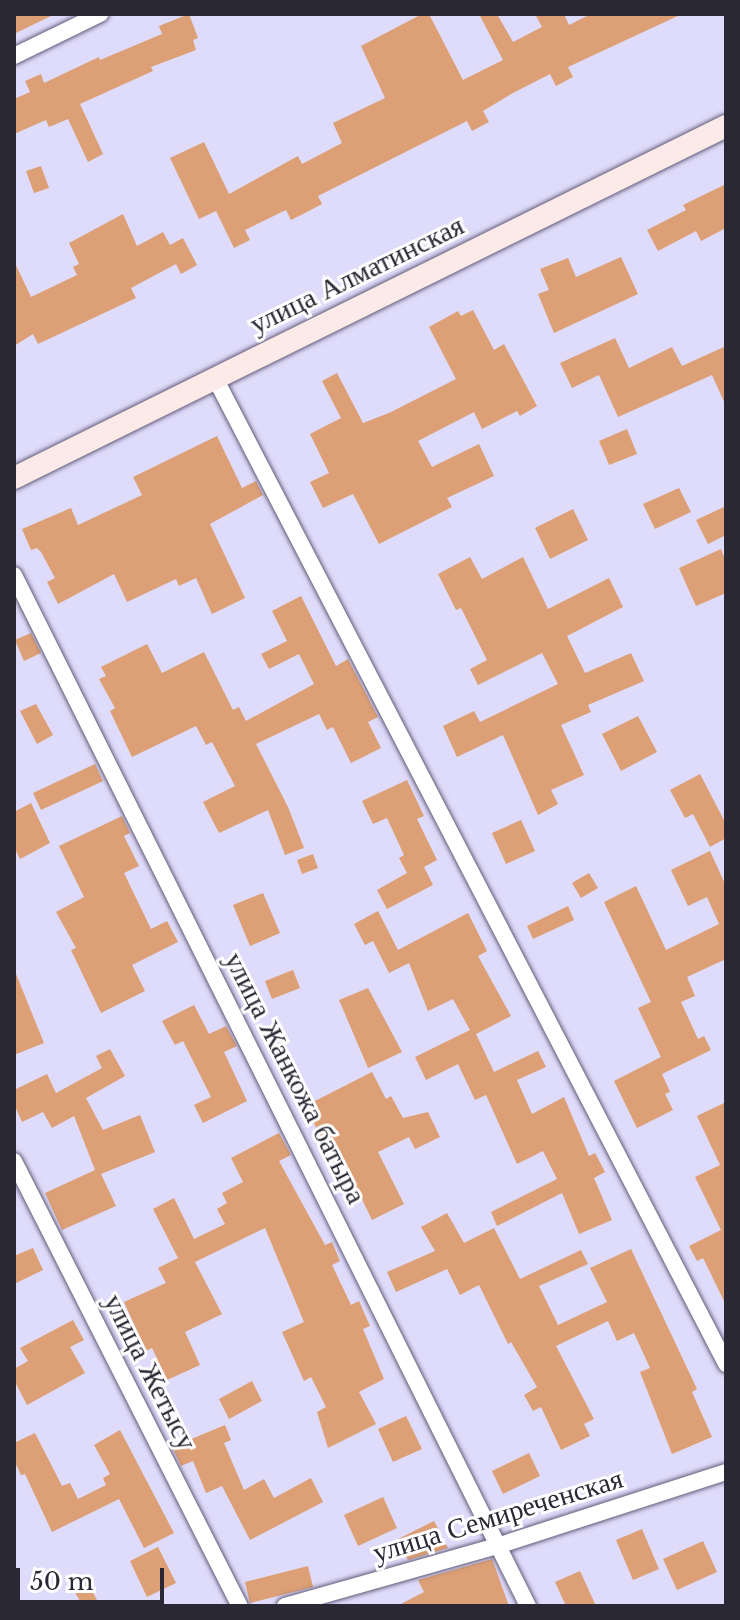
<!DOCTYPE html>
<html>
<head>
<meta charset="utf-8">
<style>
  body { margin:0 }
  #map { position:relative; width:740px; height:1620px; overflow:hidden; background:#dfdbfa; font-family:"Libre Baskerville",serif }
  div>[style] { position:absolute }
  .building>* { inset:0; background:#dd9f75 }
  .roads { filter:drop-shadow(0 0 2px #625d78) drop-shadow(0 0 2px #625d78) }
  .street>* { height:16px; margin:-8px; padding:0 8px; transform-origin:8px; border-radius:8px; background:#fff }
  .secondary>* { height:22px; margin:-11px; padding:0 11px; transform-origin:11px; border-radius:11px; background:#fceae8 }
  span { translate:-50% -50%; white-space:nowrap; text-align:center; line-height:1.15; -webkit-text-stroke:6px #fff; paint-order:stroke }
  .street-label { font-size:28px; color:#2a2834 }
  .frame { position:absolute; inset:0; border:16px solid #2a2834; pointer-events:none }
  .scale { position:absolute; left:16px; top:1568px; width:148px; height:36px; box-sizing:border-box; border:4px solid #2a2834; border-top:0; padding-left:10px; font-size:24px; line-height:28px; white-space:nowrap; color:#2a2834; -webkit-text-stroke:6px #fff; paint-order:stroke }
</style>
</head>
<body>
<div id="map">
  <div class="building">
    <i style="clip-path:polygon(14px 14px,55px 14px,14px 34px)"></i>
    <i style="clip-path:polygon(189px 14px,198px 38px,193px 40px,196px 50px,151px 67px,153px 71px,80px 104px,103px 154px,88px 162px,68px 119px,49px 127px,46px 120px,14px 134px,14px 99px,30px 92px,25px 81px,41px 74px,44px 83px,99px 57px,100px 60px,162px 34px,159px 26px)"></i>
    <i style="clip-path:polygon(422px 14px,429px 14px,463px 80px,503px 60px,479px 14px,497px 14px,513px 42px,542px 27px,535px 14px,564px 14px,569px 25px,591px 14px,682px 14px,568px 67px,573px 77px,556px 86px,550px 74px,513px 93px,483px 111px,489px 122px,472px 131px,467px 121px,318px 196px,322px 204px,305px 213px,291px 220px,286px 210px,245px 230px,250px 240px,234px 248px,216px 211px,199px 219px,170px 158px,204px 142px,229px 194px,298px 156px,302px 164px,342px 143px,333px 123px,385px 98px,361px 46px)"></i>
    <i style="clip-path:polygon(41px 166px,49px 188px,34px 193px,26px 171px)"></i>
    <i style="clip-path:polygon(726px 184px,726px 228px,701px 241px,696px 231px,658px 251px,647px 230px,686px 210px,683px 205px)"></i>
    <i style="clip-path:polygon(123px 214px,137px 246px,163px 232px,170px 245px,183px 238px,197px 265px,181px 274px,176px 264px,131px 288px,136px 298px,38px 344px,33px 334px,14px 346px,14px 261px,31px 297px,77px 275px,73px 267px,79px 264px,69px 243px)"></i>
    <i style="clip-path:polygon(621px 257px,638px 294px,554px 333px,538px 294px,549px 290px,540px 269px,568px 258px,576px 277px)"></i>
    <i style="clip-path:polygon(473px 310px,494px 350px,504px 344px,537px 406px,520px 416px,517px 411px,482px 429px,474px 412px,418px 441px,432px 467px,479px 444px,494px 476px,447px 498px,452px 507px,379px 544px,353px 494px,323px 508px,310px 482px,329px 473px,310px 434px,341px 418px,322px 381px,337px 373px,363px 423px,389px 413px,456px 379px,429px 327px,458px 311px,461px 316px)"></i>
    <i style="clip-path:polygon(615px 338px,629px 368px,672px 347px,682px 366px,726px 346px,726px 406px,712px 375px,618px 417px,599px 375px,572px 388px,560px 363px)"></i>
    <i style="clip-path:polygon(627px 429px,637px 454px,609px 465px,599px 441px)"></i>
    <i style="clip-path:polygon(217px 436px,242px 488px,256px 481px,263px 495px,210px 524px,245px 598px,212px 614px,196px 578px,179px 586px,176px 579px,127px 602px,114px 574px,58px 604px,47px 582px,55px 578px,41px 552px,37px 548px,31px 550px,22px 529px,71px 508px,78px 525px,142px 495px,133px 477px)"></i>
    <i style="clip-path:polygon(679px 488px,691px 512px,655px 529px,643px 504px)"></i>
    <i style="clip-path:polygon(726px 506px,726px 535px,708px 544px,696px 520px)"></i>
    <i style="clip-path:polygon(573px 509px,588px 540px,550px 559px,535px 528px)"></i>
    <i style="clip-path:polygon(721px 549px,726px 562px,726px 593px,696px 606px,679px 568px)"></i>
    <i style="clip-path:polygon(470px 557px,482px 579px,523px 557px,548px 609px,609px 578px,623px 607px,567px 636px,585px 673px,631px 653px,644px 681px,588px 705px,591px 712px,561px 725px,584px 775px,551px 790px,558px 804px,538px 815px,503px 735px,457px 757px,443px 726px,474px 711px,480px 722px,558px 684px,542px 653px,478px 685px,470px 669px,487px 660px,461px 608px,456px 610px,438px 574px)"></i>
    <i style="clip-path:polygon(301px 596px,336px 666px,348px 659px,378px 717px,368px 722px,381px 748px,351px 763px,333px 727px,327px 730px,319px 714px,256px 744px,288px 807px,304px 848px,285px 855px,268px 810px,219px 833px,203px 802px,235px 786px,212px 742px,206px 745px,196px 726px,132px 757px,110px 711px,115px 708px,99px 679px,106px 676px,101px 667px,147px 644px,162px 673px,204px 652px,233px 710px,239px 707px,246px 721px,314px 684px,299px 654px,269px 669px,261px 654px,287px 641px,272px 611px)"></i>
    <i style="clip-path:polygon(31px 633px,41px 653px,24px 661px,15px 640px)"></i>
    <i style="clip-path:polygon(36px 704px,53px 735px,37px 744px,20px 711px)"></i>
    <i style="clip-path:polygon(638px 716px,657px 752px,621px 771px,602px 734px)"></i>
    <i style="clip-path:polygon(95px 764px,103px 781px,41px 810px,33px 793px)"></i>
    <i style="clip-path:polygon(700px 774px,726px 824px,726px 838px,710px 847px,693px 814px,685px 818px,670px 790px)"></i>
    <i style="clip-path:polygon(407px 780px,424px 816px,417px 819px,437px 860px,424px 867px,433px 885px,387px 909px,377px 890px,407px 873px,399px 858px,404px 855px,387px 818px,373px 824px,362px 801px)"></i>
    <i style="clip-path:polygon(31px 803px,50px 843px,20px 859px,14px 847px,14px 812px)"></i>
    <i style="clip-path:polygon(122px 816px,130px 833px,124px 836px,139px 866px,124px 873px,151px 929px,167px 921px,178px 942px,132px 965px,145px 991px,101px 1013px,71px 950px,76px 948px,56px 912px,84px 897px,59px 846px)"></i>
    <i style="clip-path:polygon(521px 820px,535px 851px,506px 864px,492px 833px)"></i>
    <i style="clip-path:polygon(710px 851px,726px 886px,726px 959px,687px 977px,695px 996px,681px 1002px,698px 1039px,704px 1036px,711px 1050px,662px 1074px,670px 1092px,665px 1094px,673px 1110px,637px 1128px,614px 1081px,661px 1057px,638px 1008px,651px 1002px,604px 902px,636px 886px,666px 950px,719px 924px,707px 897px,688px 906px,671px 870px)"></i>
    <i style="clip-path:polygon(313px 854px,318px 868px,302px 874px,297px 860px)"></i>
    <i style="clip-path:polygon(589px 873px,598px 888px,581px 898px,572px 883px)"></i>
    <i style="clip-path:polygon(263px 893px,280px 933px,250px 946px,233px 905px)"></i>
    <i style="clip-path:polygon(568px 906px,574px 920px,533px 939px,527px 926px)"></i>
    <i style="clip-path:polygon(378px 911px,398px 950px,468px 913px,487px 951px,478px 956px,511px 1016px,476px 1034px,494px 1072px,538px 1051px,546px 1067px,517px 1080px,532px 1114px,564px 1097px,589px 1156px,595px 1153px,605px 1172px,594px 1178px,612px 1220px,579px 1234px,562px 1193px,497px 1226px,491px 1212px,557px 1179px,543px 1151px,517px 1164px,486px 1095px,475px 1100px,458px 1064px,426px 1080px,415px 1057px,470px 1030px,453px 999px,428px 1011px,409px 963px,389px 973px,373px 941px,365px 945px,354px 924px)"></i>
    <i style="clip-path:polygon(14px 969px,44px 1043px,14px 1055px)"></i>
    <i style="clip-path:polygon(293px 970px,300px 988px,272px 999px,265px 981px)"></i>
    <i style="clip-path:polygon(368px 988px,402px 1052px,368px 1068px,339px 1000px)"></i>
    <i style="clip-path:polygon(194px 1005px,209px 1034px,226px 1026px,237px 1046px,224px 1052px,247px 1101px,203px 1123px,194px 1105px,211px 1097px,183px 1041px,175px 1045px,162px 1021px)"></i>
    <i style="clip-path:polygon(110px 1049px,125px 1076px,86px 1098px,103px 1130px,140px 1115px,155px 1152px,101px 1174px,116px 1206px,62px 1230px,45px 1193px,95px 1170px,74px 1116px,52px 1128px,43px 1112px,22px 1122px,14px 1104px,14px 1090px,47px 1074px,56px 1093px,102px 1068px,96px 1056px)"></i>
    <i style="clip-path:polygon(372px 1072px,386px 1099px,391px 1096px,403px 1118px,428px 1112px,440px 1137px,415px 1149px,409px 1137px,378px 1152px,404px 1204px,372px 1220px,345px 1164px,335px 1164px,305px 1106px)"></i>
    <i style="clip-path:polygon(726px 1102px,726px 1305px,703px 1258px,697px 1261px,689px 1246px,721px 1230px,695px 1177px,720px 1165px,697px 1116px)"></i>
    <i style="clip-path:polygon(279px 1133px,291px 1155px,279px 1161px,325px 1245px,332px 1242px,340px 1261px,332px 1265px,351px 1305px,359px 1301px,370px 1326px,363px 1329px,384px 1379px,359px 1392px,376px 1424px,328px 1448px,317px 1412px,326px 1407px,311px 1377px,304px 1381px,282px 1332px,304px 1322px,265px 1228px,195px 1262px,222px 1314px,185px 1332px,200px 1365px,167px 1380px,152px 1348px,146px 1351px,124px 1302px,166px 1283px,158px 1268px,178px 1258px,153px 1209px,174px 1198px,194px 1239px,225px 1224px,217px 1209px,227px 1203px,222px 1193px,243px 1182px,231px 1158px)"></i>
    <i style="clip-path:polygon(447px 1213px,464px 1243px,494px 1228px,520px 1279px,581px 1250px,588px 1264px,539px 1286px,558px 1325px,607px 1302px,590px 1268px,631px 1249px,697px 1389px,692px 1392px,712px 1437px,672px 1454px,640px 1372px,650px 1368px,634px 1333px,617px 1341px,608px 1321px,556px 1346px,594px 1419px,584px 1424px,590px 1436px,561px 1450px,541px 1407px,533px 1411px,524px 1395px,537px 1387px,511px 1342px,508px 1344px,479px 1285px,460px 1295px,447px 1269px,396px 1292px,387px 1272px,435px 1251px,421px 1227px)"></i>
    <i style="clip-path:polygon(33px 1248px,43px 1270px,14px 1284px,14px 1256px)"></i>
    <i style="clip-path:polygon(73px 1320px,84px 1340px,70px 1347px,85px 1373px,27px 1405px,14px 1380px,14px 1369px,28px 1361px,20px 1348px)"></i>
    <i style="clip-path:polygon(252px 1381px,262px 1401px,229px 1419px,219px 1399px)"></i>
    <i style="clip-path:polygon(406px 1416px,422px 1449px,393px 1462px,378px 1429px)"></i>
    <i style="clip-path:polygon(225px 1425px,231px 1440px,224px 1443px,244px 1490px,264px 1479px,274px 1498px,311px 1478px,323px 1502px,250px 1540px,222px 1486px,206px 1493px,193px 1461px,181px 1466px,172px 1447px)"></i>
    <i style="clip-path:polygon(120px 1430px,174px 1533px,144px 1548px,119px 1499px,52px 1532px,25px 1474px,21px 1475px,14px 1460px,14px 1443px,35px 1433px,62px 1486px,70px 1483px,78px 1499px,106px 1485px,103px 1478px,110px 1474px,94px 1445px)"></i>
    <i style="clip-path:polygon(529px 1453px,540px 1476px,503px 1494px,492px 1471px)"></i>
    <i style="clip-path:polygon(383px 1497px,397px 1528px,358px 1546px,344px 1515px)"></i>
    <i style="clip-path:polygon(434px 1521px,448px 1548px,408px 1560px,398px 1539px)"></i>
    <i style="clip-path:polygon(642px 1529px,659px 1569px,633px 1580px,616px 1540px)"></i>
    <i style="clip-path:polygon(703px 1541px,717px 1572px,677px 1590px,663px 1559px)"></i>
    <i style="clip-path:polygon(158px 1547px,176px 1583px,147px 1597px,130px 1561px)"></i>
    <i style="clip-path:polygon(492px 1559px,509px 1606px,397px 1606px,424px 1592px,418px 1580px)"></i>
    <i style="clip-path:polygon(308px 1566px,313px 1587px,250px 1603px,245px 1582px)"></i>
    <i style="clip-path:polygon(580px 1571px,596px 1606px,566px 1606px,555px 1582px)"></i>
    <i style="clip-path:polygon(87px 1581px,100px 1606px,83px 1606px,73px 1589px)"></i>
  </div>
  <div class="roads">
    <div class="street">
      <i style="left:14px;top:56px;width:96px;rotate:-26deg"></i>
      <i style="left:215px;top:378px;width:1111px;rotate:62.6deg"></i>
      <i style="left:14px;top:575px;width:1152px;rotate:63.5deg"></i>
      <i style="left:14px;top:1161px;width:499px;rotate:63.1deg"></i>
      <i style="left:285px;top:1606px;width:223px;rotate:-15.8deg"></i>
      <i style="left:500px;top:1545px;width:237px;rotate:-17.9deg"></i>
    </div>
    <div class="secondary">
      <i style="left:14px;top:478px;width:794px;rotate:-26.31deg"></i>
    </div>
  </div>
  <div class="street-label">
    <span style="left:357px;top:275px;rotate:-26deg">улица Алматинская</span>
    <span style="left:295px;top:1078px;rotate:63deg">улица Жанкожа батыра</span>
    <span style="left:150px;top:1372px;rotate:63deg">улица Жетысу</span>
    <span style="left:498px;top:1516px;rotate:-17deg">улица Семиреченская</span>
  </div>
  <div class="frame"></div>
  <div class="scale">50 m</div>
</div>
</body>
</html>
